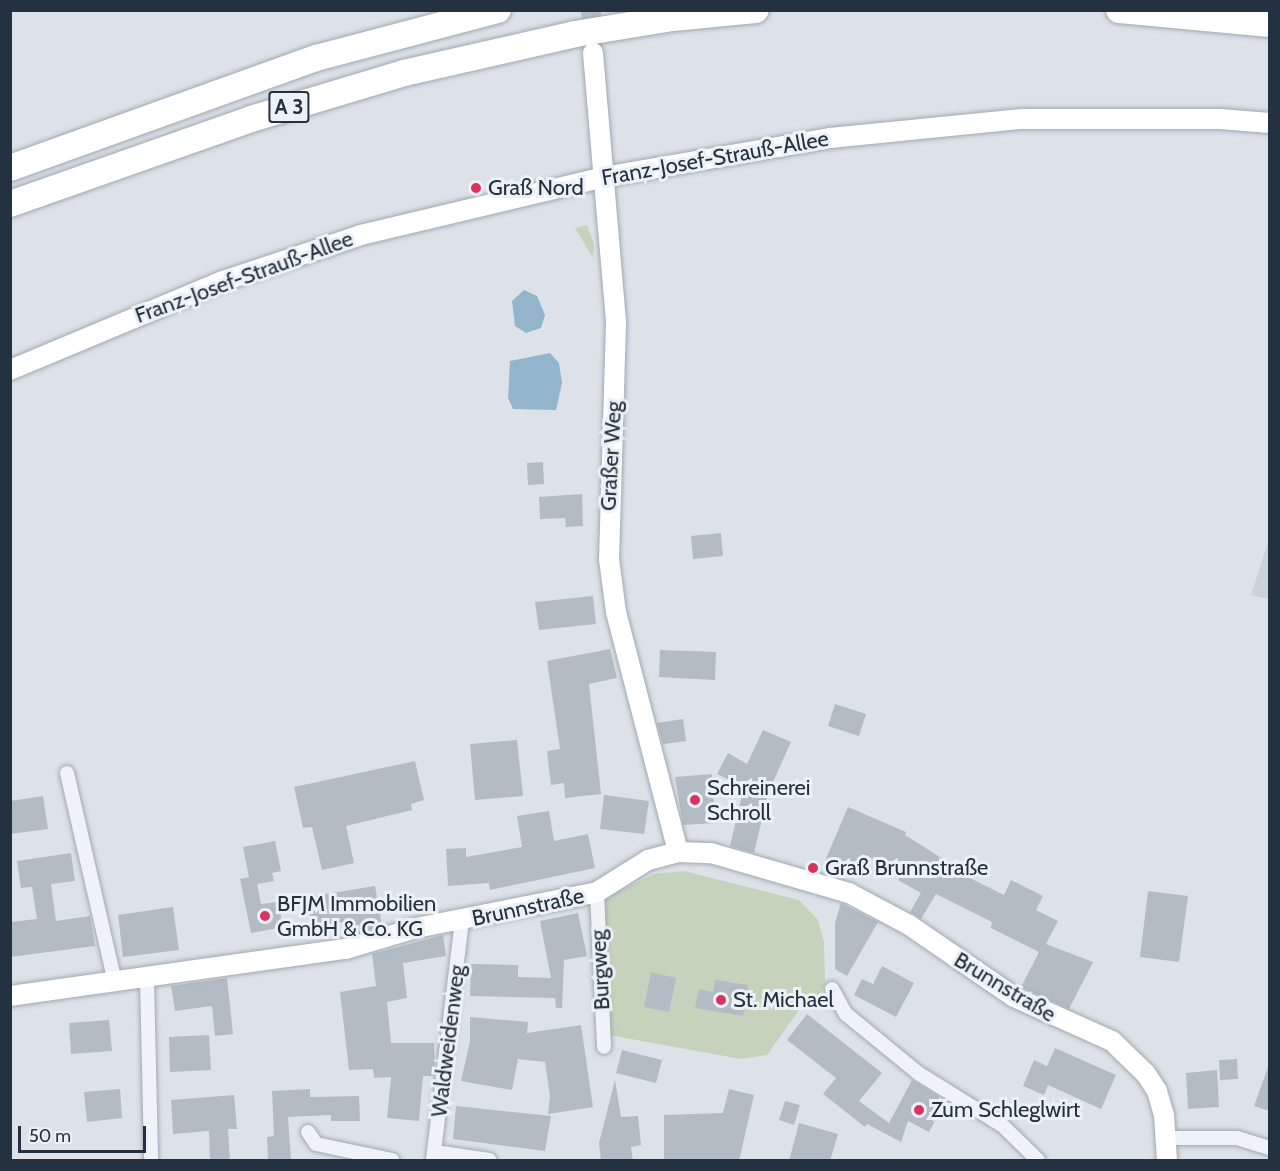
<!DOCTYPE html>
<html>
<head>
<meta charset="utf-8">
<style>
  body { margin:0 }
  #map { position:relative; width:1280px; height:1171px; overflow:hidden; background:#dce2e8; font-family:Cabin,sans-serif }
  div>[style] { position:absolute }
  .built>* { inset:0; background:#cad2da }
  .green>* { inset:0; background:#c5d3bc }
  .water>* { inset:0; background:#93b5cc }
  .building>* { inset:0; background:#b3bcc5 }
  .secondary-tunnel>* { height:20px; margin-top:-10px; transform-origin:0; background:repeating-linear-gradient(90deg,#b7bfc6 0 20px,transparent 0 30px) }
  .roads { filter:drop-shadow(0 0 2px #a1a9b2) drop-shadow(0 0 2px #a1a9b2) }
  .street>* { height:14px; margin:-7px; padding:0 7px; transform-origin:7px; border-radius:7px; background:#eff2f6 }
  .secondary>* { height:20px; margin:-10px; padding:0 10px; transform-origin:10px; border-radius:10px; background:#fff }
  .highway>* { height:26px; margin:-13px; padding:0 13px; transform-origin:13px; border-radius:13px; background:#fff }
  .dots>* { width:16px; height:16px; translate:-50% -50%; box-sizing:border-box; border:3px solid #ecf1f6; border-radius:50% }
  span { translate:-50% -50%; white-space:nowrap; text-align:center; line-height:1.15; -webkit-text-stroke:6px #ecf1f6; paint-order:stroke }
  .shield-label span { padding:2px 4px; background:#ecf1f6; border:2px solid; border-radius:4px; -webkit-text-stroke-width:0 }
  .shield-label { font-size:21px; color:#243140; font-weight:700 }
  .street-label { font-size:22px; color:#243140 }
  .poi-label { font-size:22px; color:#243140 }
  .left { translate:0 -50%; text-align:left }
  .frame { position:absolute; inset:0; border:12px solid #243140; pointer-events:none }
  .scale { position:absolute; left:18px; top:1126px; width:128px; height:27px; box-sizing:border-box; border:3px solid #243140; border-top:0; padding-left:8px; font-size:18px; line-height:21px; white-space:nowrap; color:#243140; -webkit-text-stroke:4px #ecf1f6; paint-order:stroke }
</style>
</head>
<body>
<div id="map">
  <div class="built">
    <i style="clip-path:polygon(1269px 539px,1270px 599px,1269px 599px,1251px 595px)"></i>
  </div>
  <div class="green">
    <i style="clip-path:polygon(587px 225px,594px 244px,593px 258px,575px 228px)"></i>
    <i style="clip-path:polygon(684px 871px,799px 900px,818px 920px,824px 942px,825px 984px,820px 995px,807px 999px,767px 1055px,741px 1059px,609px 1035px,604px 898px,654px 874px)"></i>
  </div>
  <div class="water">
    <i style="clip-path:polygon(524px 290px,537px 296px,545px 315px,541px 328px,526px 333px,515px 326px,512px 301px)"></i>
    <i style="clip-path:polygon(550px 353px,559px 363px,562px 383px,556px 410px,513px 409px,508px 398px,510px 361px)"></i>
  </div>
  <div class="building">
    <i style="clip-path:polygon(543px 462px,544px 484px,528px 485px,527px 463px)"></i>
    <i style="clip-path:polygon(582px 494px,583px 526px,566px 527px,565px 518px,540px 519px,539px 497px)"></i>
    <i style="clip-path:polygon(721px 533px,723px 556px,693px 559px,691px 536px)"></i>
    <i style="clip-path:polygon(593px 596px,596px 624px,539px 630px,535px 602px)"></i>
    <i style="clip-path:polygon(610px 649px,617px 678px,589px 684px,601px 794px,565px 798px,564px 783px,551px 785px,547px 751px,560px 749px,547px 661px)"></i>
    <i style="clip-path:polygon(660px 650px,716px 652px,715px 680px,659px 677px)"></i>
    <i style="clip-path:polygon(835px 704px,866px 714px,859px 736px,828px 726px)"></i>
    <i style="clip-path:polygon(683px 719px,686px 741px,663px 744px,657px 723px)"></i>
    <i style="clip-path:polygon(763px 730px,791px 742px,768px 793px,754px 853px,730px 846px,744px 787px,717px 774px,728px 753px,747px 764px)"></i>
    <i style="clip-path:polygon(517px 740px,523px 796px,475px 800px,470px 744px)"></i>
    <i style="clip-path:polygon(415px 761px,424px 800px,411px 804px,412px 810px,346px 826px,354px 863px,322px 870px,312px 827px,303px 828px,294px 787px)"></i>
    <i style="clip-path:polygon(712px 774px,715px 823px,683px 825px,675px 777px)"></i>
    <i style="clip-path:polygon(604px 795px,649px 801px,644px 834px,600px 829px)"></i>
    <i style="clip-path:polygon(43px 796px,48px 829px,10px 834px,10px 801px)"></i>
    <i style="clip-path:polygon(848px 807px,906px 832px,905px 835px,954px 866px,952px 869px,1004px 895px,1011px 880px,1043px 896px,1036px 910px,1058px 921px,1046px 944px,1093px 962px,1069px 1009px,1021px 987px,1039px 952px,991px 928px,992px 922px,936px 894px,921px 919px,910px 912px,921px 893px,898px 880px,903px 872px,862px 854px,854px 873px,825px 861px)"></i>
    <i style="clip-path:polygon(549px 811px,554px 841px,588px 834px,595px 868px,490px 890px,489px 883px,448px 886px,446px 849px,466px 848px,466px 857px,522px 847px,517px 816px)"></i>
    <i style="clip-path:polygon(275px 841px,281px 871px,272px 873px,274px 881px,257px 884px,261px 904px,278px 902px,283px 927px,251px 933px,240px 879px,249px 877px,243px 847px)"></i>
    <i style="clip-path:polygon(71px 853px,75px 881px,51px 884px,56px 921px,90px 916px,95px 946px,10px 957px,10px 922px,37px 919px,32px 887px,21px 888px,17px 861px)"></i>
    <i style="clip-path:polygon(375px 886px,382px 926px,351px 935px,349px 921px,312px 927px,307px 897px)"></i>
    <i style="clip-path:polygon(1148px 891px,1188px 896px,1179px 962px,1140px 957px)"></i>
    <i style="clip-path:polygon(841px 903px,878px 922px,847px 976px,835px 969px,835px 923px)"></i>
    <i style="clip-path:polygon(173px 907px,179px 950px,123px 957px,118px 915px)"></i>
    <i style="clip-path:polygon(578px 913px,587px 956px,564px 960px,562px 1008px,556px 1008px,555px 998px,470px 996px,471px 964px,518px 965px,518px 977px,551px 978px,540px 921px)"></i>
    <i style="clip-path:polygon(443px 935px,446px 956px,403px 963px,407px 998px,387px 1002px,391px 1043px,434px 1043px,435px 1073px,434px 1076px,423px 1076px,419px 1121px,387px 1118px,391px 1077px,374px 1078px,373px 1069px,349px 1070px,340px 992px,376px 986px,372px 954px)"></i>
    <i style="clip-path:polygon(882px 966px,914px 983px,896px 1017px,854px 995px,862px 979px,873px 984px)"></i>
    <i style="clip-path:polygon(651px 972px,676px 978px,669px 1012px,644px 1007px)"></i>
    <i style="clip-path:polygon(227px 978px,233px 1034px,215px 1036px,212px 1006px,175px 1011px,171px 986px)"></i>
    <i style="clip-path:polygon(715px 980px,748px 985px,743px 1016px,695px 1008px,699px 989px,713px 992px)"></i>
    <i style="clip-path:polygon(807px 1014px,882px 1073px,859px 1101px,889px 1123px,912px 1080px,946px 1101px,929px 1132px,908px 1121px,901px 1142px,867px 1124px,865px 1127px,823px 1094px,836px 1078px,787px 1040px)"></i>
    <i style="clip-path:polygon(470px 1017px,528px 1022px,527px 1033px,581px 1025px,593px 1107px,548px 1114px,550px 1096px,545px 1062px,518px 1059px,512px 1090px,461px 1081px,470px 1041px)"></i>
    <i style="clip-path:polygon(109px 1020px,112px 1051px,71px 1054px,69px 1023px)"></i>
    <i style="clip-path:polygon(209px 1035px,211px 1070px,170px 1072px,169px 1037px)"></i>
    <i style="clip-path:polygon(1055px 1048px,1116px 1075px,1101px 1109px,1048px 1085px,1044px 1095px,1023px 1086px,1034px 1060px,1047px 1066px)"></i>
    <i style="clip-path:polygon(622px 1050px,662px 1060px,656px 1083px,616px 1073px)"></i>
    <i style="clip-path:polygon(1237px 1059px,1238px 1079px,1220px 1080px,1219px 1060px)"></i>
    <i style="clip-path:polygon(1268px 1067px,1269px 1067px,1269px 1111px,1254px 1106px)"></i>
    <i style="clip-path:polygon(1217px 1070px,1219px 1107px,1188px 1109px,1186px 1073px)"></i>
    <i style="clip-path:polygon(615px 1080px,621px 1117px,638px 1116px,641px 1145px,631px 1147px,633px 1161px,601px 1161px,599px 1143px)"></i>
    <i style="clip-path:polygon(120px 1089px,122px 1118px,87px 1122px,84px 1092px)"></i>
    <i style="clip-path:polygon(310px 1089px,310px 1097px,359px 1096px,360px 1121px,331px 1121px,331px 1115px,288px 1117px,291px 1161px,268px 1161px,267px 1137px,274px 1136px,272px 1091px)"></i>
    <i style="clip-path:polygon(729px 1089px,754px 1095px,739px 1161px,664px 1161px,664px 1115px,723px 1113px)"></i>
    <i style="clip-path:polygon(234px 1095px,237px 1129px,228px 1129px,230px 1161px,210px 1161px,209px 1131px,173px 1134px,171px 1100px)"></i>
    <i style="clip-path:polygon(785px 1101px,800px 1105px,794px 1125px,779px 1120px)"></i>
    <i style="clip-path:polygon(456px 1106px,551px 1116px,545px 1151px,453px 1139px)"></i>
    <i style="clip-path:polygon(799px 1123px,838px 1134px,830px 1161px,789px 1161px)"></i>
  </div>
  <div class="secondary-tunnel">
    <i style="left:591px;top:10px;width:35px;rotate:87deg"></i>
  </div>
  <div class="roads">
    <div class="street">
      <i style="left:67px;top:773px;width:215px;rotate:77.1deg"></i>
      <i style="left:597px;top:892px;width:155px;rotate:87.4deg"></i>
      <i style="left:147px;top:979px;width:181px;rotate:88.7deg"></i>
      <i style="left:832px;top:989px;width:29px;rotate:61deg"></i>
      <i style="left:846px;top:1014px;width:93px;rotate:39.3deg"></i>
      <i style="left:918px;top:1073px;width:100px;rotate:31.9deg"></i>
      <i style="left:1003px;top:1126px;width:49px;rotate:44.2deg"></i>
      <i style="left:308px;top:1132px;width:14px;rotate:56deg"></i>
      <i style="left:316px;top:1144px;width:78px;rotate:11.9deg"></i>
      <i style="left:1167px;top:1138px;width:70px"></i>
      <i style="left:1237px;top:1138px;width:34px;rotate:17deg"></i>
      <i style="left:435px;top:1152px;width:55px;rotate:8.4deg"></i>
      <i style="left:433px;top:1160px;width:241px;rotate:-83.1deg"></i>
    </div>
    <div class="secondary">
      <i style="left:593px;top:53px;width:272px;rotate:85.1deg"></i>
      <i style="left:616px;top:324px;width:235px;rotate:91.7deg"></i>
      <i style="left:609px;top:559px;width:53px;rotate:82.5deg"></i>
      <i style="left:616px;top:612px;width:248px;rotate:75.5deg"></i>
      <i style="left:10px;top:370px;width:231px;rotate:-22.7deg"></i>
      <i style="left:223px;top:281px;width:145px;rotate:-18.4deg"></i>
      <i style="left:361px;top:235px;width:250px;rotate:-13.4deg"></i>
      <i style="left:604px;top:177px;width:229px;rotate:-9.8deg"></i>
      <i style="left:830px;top:138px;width:193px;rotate:-5.7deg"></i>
      <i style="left:1022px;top:119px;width:198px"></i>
      <i style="left:1220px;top:119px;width:50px;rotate:4.6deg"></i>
      <i style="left:10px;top:996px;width:339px;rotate:-8deg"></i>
      <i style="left:346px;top:949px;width:73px;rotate:-16.7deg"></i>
      <i style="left:416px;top:928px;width:185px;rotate:-11.2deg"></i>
      <i style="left:597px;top:892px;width:60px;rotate:-32.1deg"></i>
      <i style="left:648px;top:860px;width:31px;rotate:-15deg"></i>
      <i style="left:678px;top:852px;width:33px;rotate:2deg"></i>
      <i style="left:711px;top:853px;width:144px;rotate:16.2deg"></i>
      <i style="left:849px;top:893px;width:68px;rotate:28.1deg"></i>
      <i style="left:909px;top:925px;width:127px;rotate:34.4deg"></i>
      <i style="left:1014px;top:997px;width:107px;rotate:24.2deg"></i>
      <i style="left:1112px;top:1041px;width:47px;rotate:44.1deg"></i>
      <i style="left:1146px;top:1074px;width:20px;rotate:57deg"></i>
      <i style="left:1157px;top:1091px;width:25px;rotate:74deg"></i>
      <i style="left:1164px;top:1115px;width:45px;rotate:86.2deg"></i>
    </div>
    <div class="highway">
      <i style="left:1119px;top:10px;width:152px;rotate:5.3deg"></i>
      <i style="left:10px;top:168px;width:325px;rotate:-19.8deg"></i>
      <i style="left:316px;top:58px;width:188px;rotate:-14.8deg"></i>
      <i style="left:10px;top:204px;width:256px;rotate:-19.4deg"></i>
      <i style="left:251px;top:119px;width:160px;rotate:-16.7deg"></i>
      <i style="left:404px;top:73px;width:175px;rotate:-12.8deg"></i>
      <i style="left:575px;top:34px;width:99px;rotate:-9.3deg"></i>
      <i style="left:673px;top:18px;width:83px;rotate:-5.5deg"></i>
    </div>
  </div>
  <div class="dots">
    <i style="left:476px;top:188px;background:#db3360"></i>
    <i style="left:695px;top:800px;background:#db3360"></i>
    <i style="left:813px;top:868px;background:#db3360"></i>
    <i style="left:265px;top:916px;background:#db3360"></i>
    <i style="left:721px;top:1000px;background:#db3360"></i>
    <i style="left:919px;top:1110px;background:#db3360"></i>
  </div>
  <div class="shield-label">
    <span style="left:289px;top:107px">A 3</span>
  </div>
  <div class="street-label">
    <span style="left:715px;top:158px;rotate:-10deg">Franz-Josef-Strauß-Allee</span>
    <span style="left:244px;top:277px;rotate:-20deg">Franz-Josef-Strauß-Allee</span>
    <span style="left:611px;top:456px;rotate:-87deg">Graßer Weg</span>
    <span style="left:528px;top:907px;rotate:-12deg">Brunnstraße</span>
    <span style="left:600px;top:970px;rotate:-93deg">Burgweg</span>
    <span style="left:1005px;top:987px;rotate:31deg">Brunnstraße</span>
    <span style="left:448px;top:1041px;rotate:-83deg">Waldweidenweg</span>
  </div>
  <div class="poi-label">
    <span class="left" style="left:488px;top:188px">Graß Nord</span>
    <span class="left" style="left:707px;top:800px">Schreinerei<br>Schroll</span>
    <span class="left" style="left:825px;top:868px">Graß Brunnstraße</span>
    <span class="left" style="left:277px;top:916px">BFJM Immobilien<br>GmbH &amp; Co. KG</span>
    <span class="left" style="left:733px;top:1000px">St. Michael</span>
    <span class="left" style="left:931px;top:1110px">Zum Schleglwirt</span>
  </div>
  <div class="frame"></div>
  <div class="scale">50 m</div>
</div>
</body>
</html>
